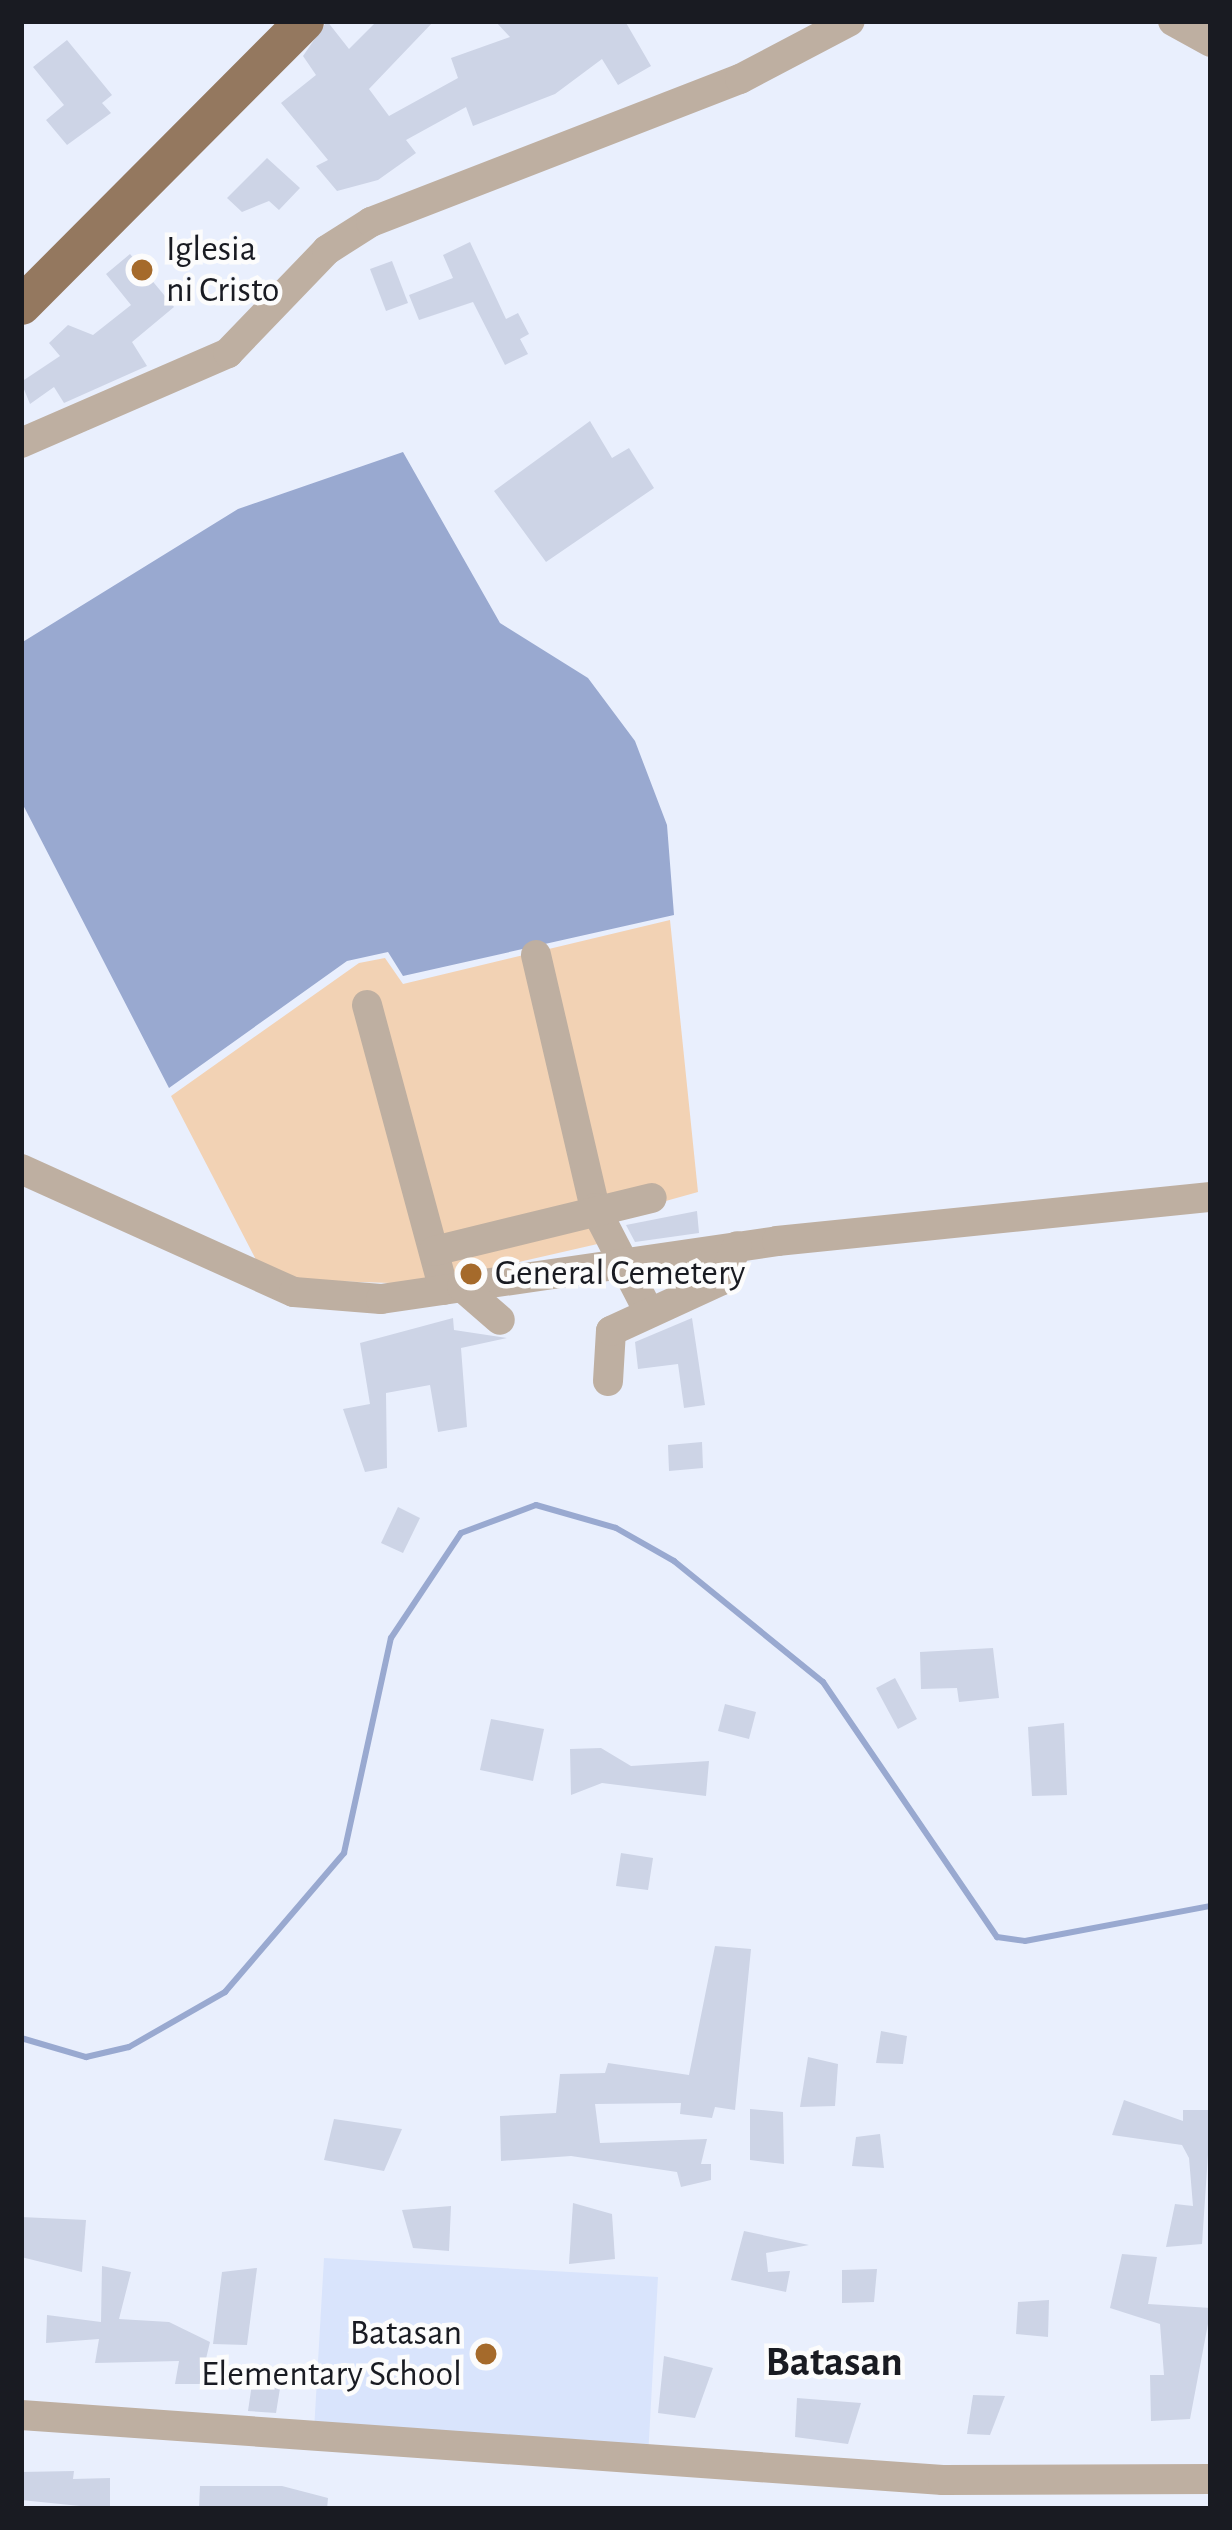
<!DOCTYPE html>
<html>
<head>
<meta charset="utf-8">
<style>
  body { margin:0 }
  #map { position:relative; width:1232px; height:2530px; overflow:hidden; background:#e9effd; font-family:"Alegreya Sans",sans-serif }
  div>[style] { position:absolute }
  .built>* { inset:0; background:#d9e4fc }
  .green>* { inset:0; background:#f2d2b4 }
  .water>* { inset:0; background:#99a9d0 }
  .stream>* { height:6px; margin:-3px; padding:0 3px; transform-origin:3px; border-radius:3px; background:#99a9d0 }
  .building>* { inset:0; background:#cdd4e6 }
  .minor>* { height:30px; margin:-15px; padding:0 15px; transform-origin:15px; border-radius:15px; background:#beafa1 }
  .major>* { height:39px; margin:-19.5px; padding:0 19.5px; transform-origin:19.5px; border-radius:19.5px; background:#94785f }
  .dots>* { width:33px; height:33px; translate:-50% -50%; box-sizing:border-box; border:6px solid #fcfcfc; border-radius:50% }
  span { translate:-50% -50%; white-space:nowrap; text-align:center; line-height:1.15; -webkit-text-stroke:9px #fcfcfc; paint-order:stroke }
  .poi-label { font-size:36px; color:#191b22 }
  .left { translate:0 -50%; text-align:left }
  .right { translate:-100% -50%; text-align:right }
  .quarter-label { font-size:42px; color:#191b22; font-weight:700 }
  .frame { position:absolute; inset:0; border:24px solid #191b22; pointer-events:none }
</style>
</head>
<body>
<div id="map">
  <div class="built">
    <i style="clip-path:polygon(324px 2258px,658px 2277px,648px 2457px,314px 2431px)"></i>
  </div>
  <div class="green">
    <i style="clip-path:polygon(670px 920px,698px 1192px,612px 1216px,615px 1240px,423px 1284px,266px 1279px,171px 1096px,359px 963px,385px 958px,403px 984px)"></i>
  </div>
  <div class="water">
    <i style="clip-path:polygon(403px 452px,500px 623px,588px 678px,635px 741px,667px 825px,674px 915px,403px 976px,388px 952px,347px 961px,169px 1088px,21px 801px,21px 643px,238px 509px)"></i>
  </div>
  <div class="stream">
    <i style="left:21px;top:2038px;width:68px;rotate:16.3deg"></i>
    <i style="left:86px;top:2057px;width:44px;rotate:-13.1deg"></i>
    <i style="left:129px;top:2047px;width:111px;rotate:-29.8deg"></i>
    <i style="left:225px;top:1992px;width:183px;rotate:-49.4deg"></i>
    <i style="left:344px;top:1853px;width:220px;rotate:-77.7deg"></i>
    <i style="left:391px;top:1638px;width:126px;rotate:-56.3deg"></i>
    <i style="left:461px;top:1533px;width:80px;rotate:-20.5deg"></i>
    <i style="left:536px;top:1505px;width:83px;rotate:16deg"></i>
    <i style="left:616px;top:1528px;width:67px;rotate:29.6deg"></i>
    <i style="left:674px;top:1561px;width:192px;rotate:39.1deg"></i>
    <i style="left:823px;top:1682px;width:309px;rotate:55.7deg"></i>
    <i style="left:997px;top:1937px;width:28px;rotate:8deg"></i>
    <i style="left:1025px;top:1941px;width:189px;rotate:-10.7deg"></i>
  </div>
  <div class="building">
    <i style="clip-path:polygon(327px 21px,349px 49px,377px 21px,434px 21px,369px 89px,389px 116px,458px 78px,451px 58px,510px 37px,495px 21px,625px 21px,651px 66px,618px 85px,602px 59px,555px 94px,473px 126px,466px 107px,406px 140px,416px 153px,378px 180px,337px 191px,316px 166px,328px 160px,281px 103px,316px 75px,303px 56px)"></i>
    <i style="clip-path:polygon(67px 40px,112px 95px,102px 103px,111px 113px,67px 145px,46px 120px,64px 105px,33px 67px)"></i>
    <i style="clip-path:polygon(267px 158px,300px 188px,279px 210px,269px 201px,242px 212px,227px 198px)"></i>
    <i style="clip-path:polygon(470px 242px,506px 319px,518px 313px,529px 334px,520px 339px,528px 354px,505px 365px,473px 302px,419px 320px,409px 295px,453px 278px,443px 255px)"></i>
    <i style="clip-path:polygon(130px 254px,174px 307px,132px 342px,147px 366px,64px 403px,54px 387px,30px 404px,21px 382px,60px 356px,49px 343px,68px 325px,93px 335px,131px 305px,106px 274px)"></i>
    <i style="clip-path:polygon(392px 261px,408px 303px,386px 311px,370px 269px)"></i>
    <i style="clip-path:polygon(590px 421px,612px 458px,629px 448px,654px 488px,546px 562px,494px 491px)"></i>
    <i style="clip-path:polygon(697px 1211px,699px 1233px,635px 1242px,626px 1225px)"></i>
    <i style="clip-path:polygon(453px 1318px,454px 1330px,507px 1338px,461px 1348px,467px 1427px,438px 1432px,430px 1385px,386px 1393px,387px 1468px,365px 1472px,343px 1409px,370px 1404px,360px 1343px)"></i>
    <i style="clip-path:polygon(692px 1318px,705px 1405px,684px 1408px,678px 1364px,638px 1369px,635px 1342px)"></i>
    <i style="clip-path:polygon(702px 1442px,703px 1468px,669px 1471px,668px 1445px)"></i>
    <i style="clip-path:polygon(398px 1507px,420px 1518px,403px 1553px,381px 1543px)"></i>
    <i style="clip-path:polygon(993px 1648px,999px 1698px,959px 1702px,957px 1688px,921px 1689px,920px 1652px)"></i>
    <i style="clip-path:polygon(895px 1678px,917px 1719px,898px 1729px,876px 1688px)"></i>
    <i style="clip-path:polygon(725px 1704px,756px 1712px,749px 1739px,718px 1731px)"></i>
    <i style="clip-path:polygon(491px 1719px,544px 1729px,533px 1781px,480px 1770px)"></i>
    <i style="clip-path:polygon(1064px 1723px,1067px 1795px,1032px 1796px,1028px 1727px)"></i>
    <i style="clip-path:polygon(601px 1748px,631px 1766px,709px 1761px,706px 1796px,602px 1783px,571px 1795px,570px 1749px)"></i>
    <i style="clip-path:polygon(621px 1853px,653px 1858px,648px 1890px,616px 1886px)"></i>
    <i style="clip-path:polygon(715px 1946px,751px 1949px,735px 2110px,715px 2107px,712px 2118px,680px 2114px,681px 2103px,595px 2104px,600px 2143px,707px 2139px,701px 2164px,711px 2164px,711px 2180px,681px 2187px,677px 2172px,571px 2156px,501px 2161px,500px 2116px,556px 2113px,560px 2074px,605px 2073px,608px 2063px,689px 2075px)"></i>
    <i style="clip-path:polygon(881px 2031px,907px 2036px,903px 2064px,876px 2063px)"></i>
    <i style="clip-path:polygon(808px 2057px,838px 2064px,835px 2106px,800px 2107px)"></i>
    <i style="clip-path:polygon(1124px 2100px,1183px 2121px,1183px 2110px,1211px 2110px,1202px 2244px,1166px 2247px,1175px 2204px,1193px 2206px,1189px 2158px,1182px 2145px,1112px 2135px)"></i>
    <i style="clip-path:polygon(750px 2109px,783px 2112px,784px 2164px,750px 2160px)"></i>
    <i style="clip-path:polygon(334px 2119px,402px 2129px,384px 2171px,324px 2160px)"></i>
    <i style="clip-path:polygon(880px 2134px,884px 2168px,852px 2166px,856px 2137px)"></i>
    <i style="clip-path:polygon(573px 2203px,612px 2214px,615px 2259px,569px 2264px)"></i>
    <i style="clip-path:polygon(451px 2206px,449px 2251px,413px 2248px,402px 2210px)"></i>
    <i style="clip-path:polygon(21px 2217px,86px 2220px,82px 2272px,21px 2257px)"></i>
    <i style="clip-path:polygon(744px 2231px,809px 2245px,766px 2253px,768px 2272px,790px 2271px,786px 2292px,731px 2280px)"></i>
    <i style="clip-path:polygon(1122px 2254px,1157px 2257px,1148px 2304px,1211px 2308px,1190px 2419px,1151px 2421px,1150px 2375px,1164px 2375px,1160px 2324px,1110px 2308px)"></i>
    <i style="clip-path:polygon(102px 2266px,131px 2272px,119px 2319px,169px 2322px,210px 2342px,200px 2384px,175px 2384px,179px 2361px,95px 2363px,99px 2339px,46px 2343px,47px 2315px,101px 2322px)"></i>
    <i style="clip-path:polygon(257px 2268px,247px 2345px,213px 2344px,222px 2272px)"></i>
    <i style="clip-path:polygon(877px 2269px,874px 2302px,842px 2303px,842px 2270px)"></i>
    <i style="clip-path:polygon(1049px 2300px,1048px 2337px,1016px 2334px,1018px 2302px)"></i>
    <i style="clip-path:polygon(664px 2356px,713px 2368px,695px 2418px,658px 2413px)"></i>
    <i style="clip-path:polygon(282px 2376px,276px 2413px,248px 2411px,253px 2377px)"></i>
    <i style="clip-path:polygon(973px 2395px,1005px 2396px,990px 2435px,967px 2434px)"></i>
    <i style="clip-path:polygon(797px 2398px,861px 2403px,848px 2444px,795px 2437px)"></i>
    <i style="clip-path:polygon(74px 2471px,73px 2479px,110px 2478px,110px 2509px,21px 2500px,21px 2472px)"></i>
    <i style="clip-path:polygon(200px 2486px,282px 2486px,328px 2498px,327px 2509px,199px 2509px)"></i>
  </div>
  <div class="minor">
    <i style="left:1173px;top:21px;width:43px;rotate:28.9deg"></i>
    <i style="left:21px;top:443px;width:226px;rotate:-23.5deg"></i>
    <i style="left:228px;top:353px;width:143px;rotate:-46.1deg"></i>
    <i style="left:327px;top:250px;width:52px;rotate:-32.5deg"></i>
    <i style="left:371px;top:222px;width:396px;rotate:-21.2deg"></i>
    <i style="left:740px;top:79px;width:124px;rotate:-27.8deg"></i>
    <i style="left:536px;top:955px;width:260px;rotate:76.9deg"></i>
    <i style="left:595px;top:1208px;width:117px;rotate:62.6deg"></i>
    <i style="left:367px;top:1005px;width:295px;rotate:74.9deg"></i>
    <i style="left:21px;top:1169px;width:299px;rotate:24.3deg"></i>
    <i style="left:294px;top:1292px;width:87px;rotate:4.6deg"></i>
    <i style="left:381px;top:1299px;width:400px;rotate:-8.3deg"></i>
    <i style="left:777px;top:1241px;width:436px;rotate:-5.8deg"></i>
    <i style="left:434px;top:1251px;width:224px;rotate:-13.7deg"></i>
    <i style="left:462px;top:1287px;width:50px;rotate:41deg"></i>
    <i style="left:608px;top:1381px;width:50px;rotate:-86.6deg"></i>
    <i style="left:611px;top:1331px;width:122px;rotate:-24.7deg"></i>
    <i style="left:722px;top:1280px;width:37px;rotate:-66deg"></i>
    <i style="left:21px;top:2415px;width:924px;rotate:4.03deg"></i>
    <i style="left:943px;top:2480px;width:268px;rotate:-0.2deg"></i>
  </div>
  <div class="major">
    <i style="left:21px;top:305px;width:401px;rotate:-45.1deg"></i>
  </div>
  <div class="dots">
    <i style="left:142px;top:270px;background:#a56a2b"></i>
    <i style="left:471px;top:1274px;background:#a56a2b"></i>
    <i style="left:486px;top:2354px;background:#a56a2b"></i>
  </div>
  <div class="poi-label">
    <span class="left" style="left:166px;top:270px">Iglesia<br>ni Cristo</span>
    <span class="left" style="left:495px;top:1274px">General Cemetery</span>
    <span class="right" style="left:462px;top:2354px">Batasan<br>Elementary School</span>
  </div>
  <div class="quarter-label">
    <span style="left:834px;top:2362px">Batasan</span>
  </div>
  <div class="frame"></div>
</div>
</body>
</html>
